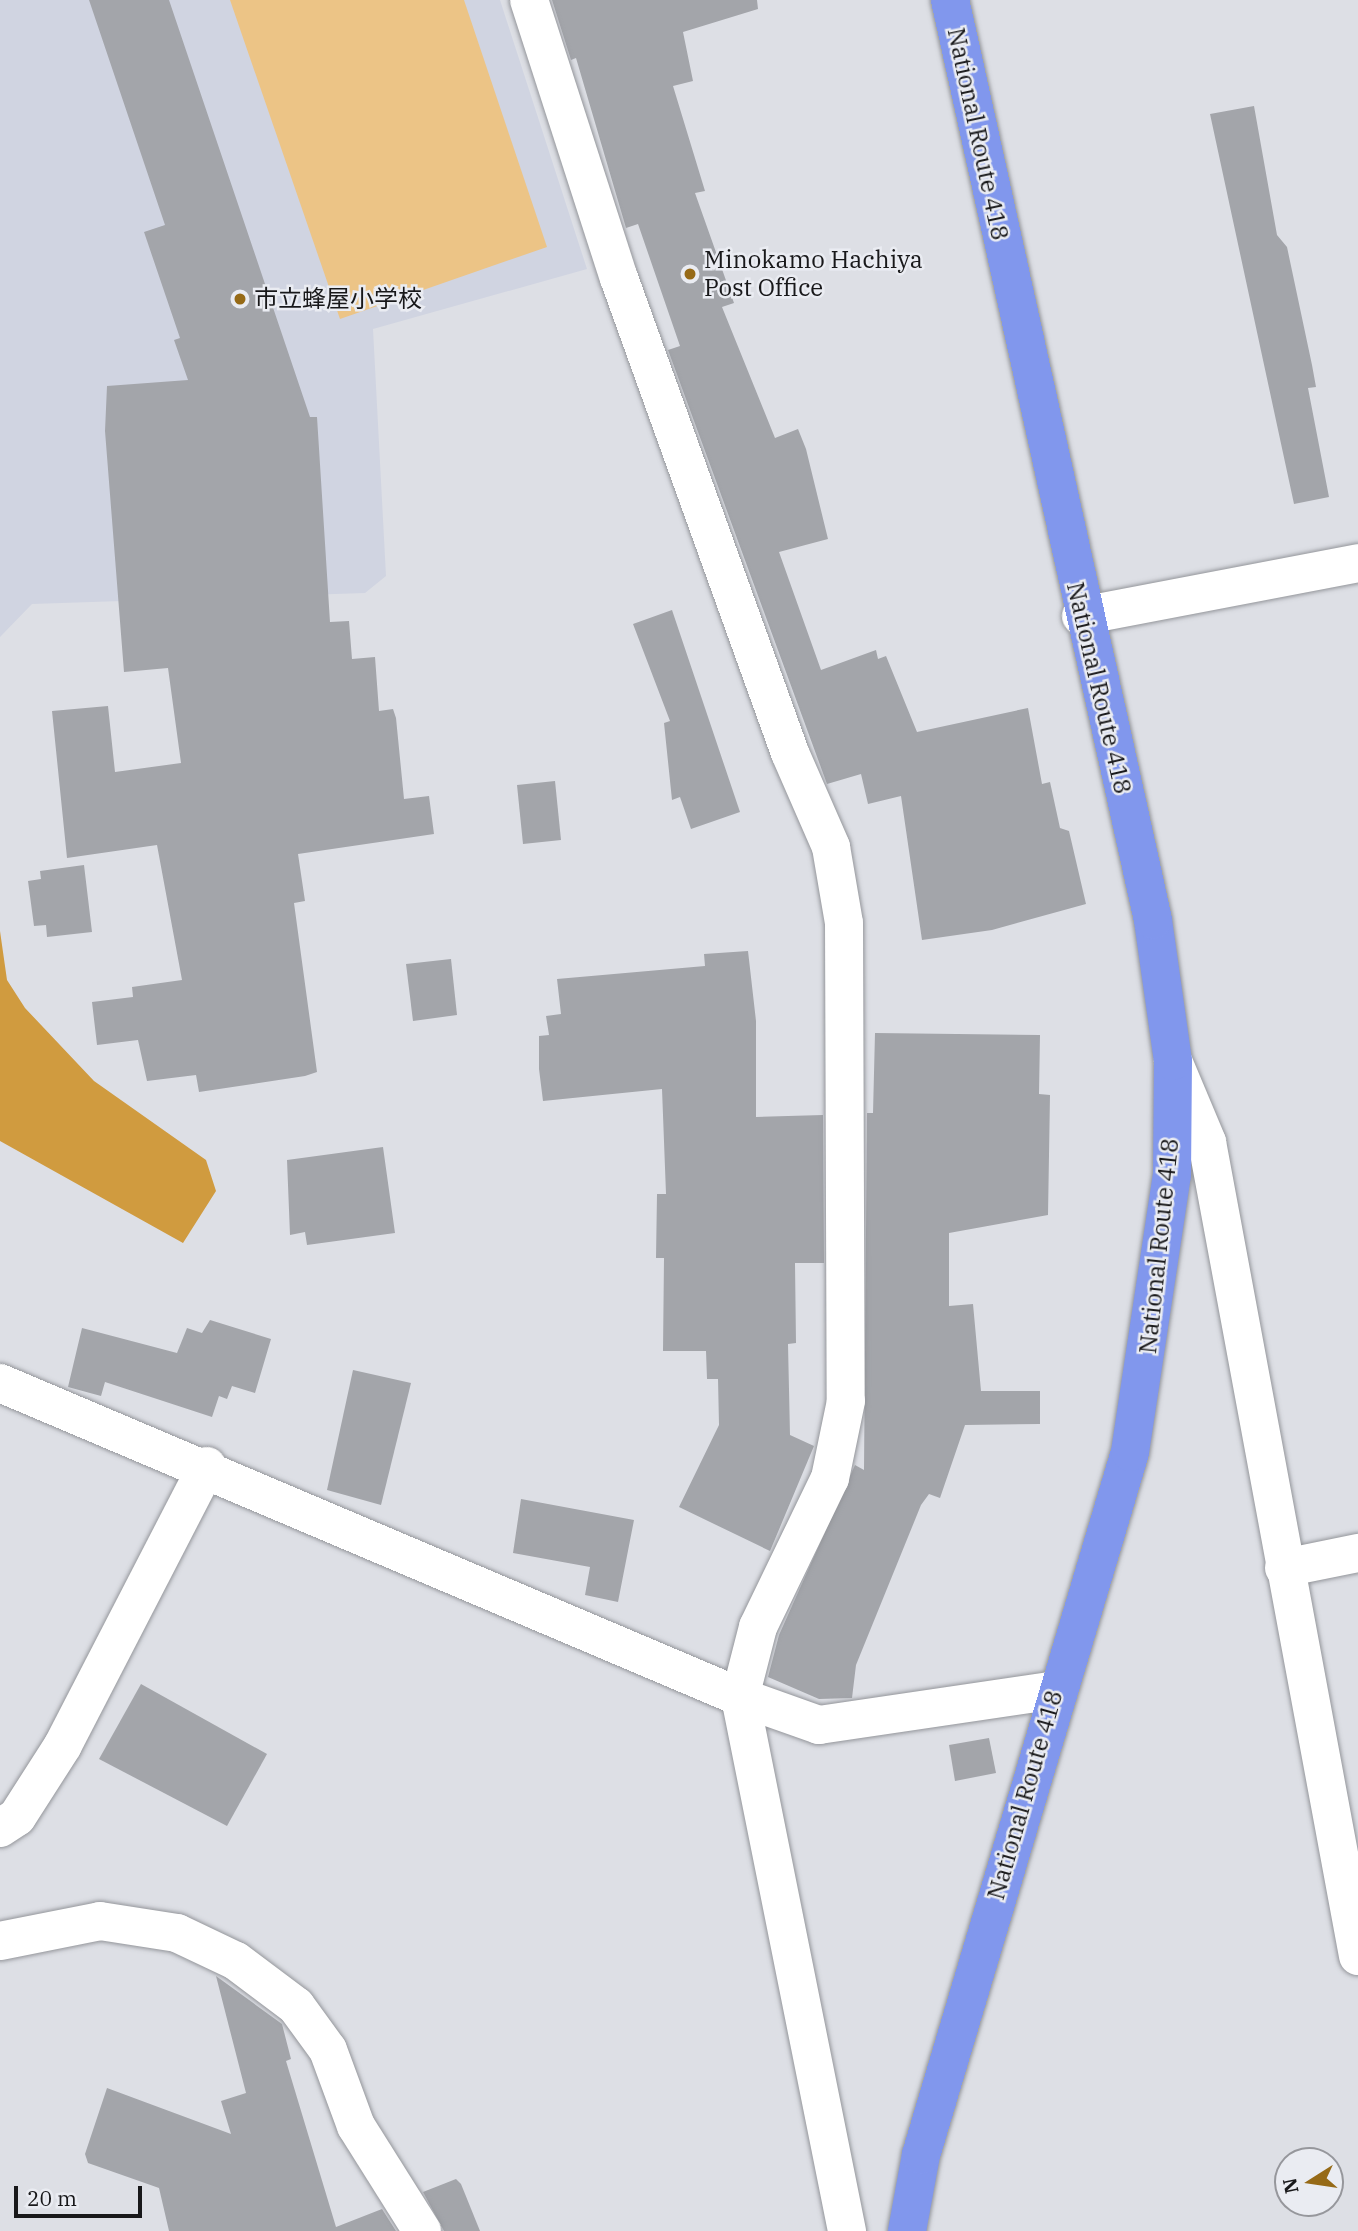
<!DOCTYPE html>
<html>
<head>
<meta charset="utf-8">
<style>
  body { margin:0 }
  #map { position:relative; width:1358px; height:2231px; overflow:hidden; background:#dddfe5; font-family:"IBM Plex Serif","Noto Sans JP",serif }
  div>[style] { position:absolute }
  .built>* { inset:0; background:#d0d4e1 }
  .green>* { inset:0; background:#ecc486 }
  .forest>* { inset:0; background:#d09b3f }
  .building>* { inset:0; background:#a3a5aa }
  .roads { filter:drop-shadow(0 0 2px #94969b) drop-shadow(0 0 2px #94969b) }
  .minor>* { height:38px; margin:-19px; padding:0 19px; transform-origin:19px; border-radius:19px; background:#fff }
  .highway>* { height:38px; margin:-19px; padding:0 19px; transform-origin:19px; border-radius:19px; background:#8197ed }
  .dots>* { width:19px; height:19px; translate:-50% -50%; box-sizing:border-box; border:4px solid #eaecf2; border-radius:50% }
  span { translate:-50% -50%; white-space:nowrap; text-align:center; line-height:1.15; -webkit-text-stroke:5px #eaecf2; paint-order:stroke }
  .street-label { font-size:24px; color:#18181a }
  .poi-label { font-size:24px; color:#18181a }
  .left { translate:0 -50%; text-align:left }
  .north { position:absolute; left:1274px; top:2147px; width:70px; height:70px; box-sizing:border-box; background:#eaecf2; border:2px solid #96979c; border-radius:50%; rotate:258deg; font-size:19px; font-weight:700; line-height:28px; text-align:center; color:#18181a }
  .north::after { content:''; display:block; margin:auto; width:24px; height:32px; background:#966a17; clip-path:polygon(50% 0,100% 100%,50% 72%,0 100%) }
  .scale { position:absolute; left:14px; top:2186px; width:128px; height:32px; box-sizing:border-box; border:4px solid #18181a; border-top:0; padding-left:9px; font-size:21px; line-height:24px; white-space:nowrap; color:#18181a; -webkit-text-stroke:5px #eaecf2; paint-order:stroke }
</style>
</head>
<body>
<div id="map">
  <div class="built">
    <i style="clip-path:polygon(0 0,500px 0,587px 269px,373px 329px,386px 576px,365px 593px,32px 604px,0 637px)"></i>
  </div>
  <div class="green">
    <i style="clip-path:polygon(230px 0,464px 0,547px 247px,340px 319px)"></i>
  </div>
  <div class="forest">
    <i style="clip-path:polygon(0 931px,7px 980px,25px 1008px,94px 1081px,206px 1160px,216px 1191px,183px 1243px,0 1141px)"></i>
  </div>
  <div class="building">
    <i style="clip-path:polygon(89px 0,169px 0,310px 417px,317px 417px,330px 622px,349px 621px,352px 659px,375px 657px,379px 711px,393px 709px,396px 718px,404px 799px,429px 796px,434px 834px,298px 854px,305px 901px,294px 903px,317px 1072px,305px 1076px,199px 1092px,196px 1075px,147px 1081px,138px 1040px,97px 1045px,92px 1002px,133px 997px,132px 987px,182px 980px,157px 845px,67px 858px,52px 711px,108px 706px,115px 772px,181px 763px,168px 668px,124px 672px,105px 431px,107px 386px,188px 380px,174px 340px,180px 338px,144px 232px,165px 225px)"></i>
    <i style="clip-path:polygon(552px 0,757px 0,758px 9px,683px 32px,693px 81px,673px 86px,705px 191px,695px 193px,734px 303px,722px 307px,775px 438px,798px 429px,806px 449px,828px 539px,779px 552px,821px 670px,876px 650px,878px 659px,886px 656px,917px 732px,1028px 708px,1042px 784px,1050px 782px,1060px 828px,1069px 831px,1086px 904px,992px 930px,922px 940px,901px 796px,868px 804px,861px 774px,827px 784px,668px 350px,680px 346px,638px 224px,626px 228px,576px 58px,571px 60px)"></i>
    <i style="clip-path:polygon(1254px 106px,1277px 235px,1287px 247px,1312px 365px,1316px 387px,1308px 388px,1329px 497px,1294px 504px,1210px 114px)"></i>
    <i style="clip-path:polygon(672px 610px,740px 812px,691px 829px,680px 797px,672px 800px,664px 723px,670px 721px,633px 624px)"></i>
    <i style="clip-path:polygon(555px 781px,561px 840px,523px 844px,517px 785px)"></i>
    <i style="clip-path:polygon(84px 865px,92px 932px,47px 937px,46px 925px,34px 926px,28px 881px,41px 879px,40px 871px)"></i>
    <i style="clip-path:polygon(748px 951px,756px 1021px,756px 1117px,823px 1115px,824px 1263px,795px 1263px,796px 1343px,788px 1344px,790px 1435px,814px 1446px,770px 1551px,679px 1507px,719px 1425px,718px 1379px,707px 1379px,706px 1351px,663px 1351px,664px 1258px,656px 1258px,657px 1194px,666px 1194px,662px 1089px,543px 1101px,539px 1069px,539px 1036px,549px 1035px,546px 1016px,561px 1014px,557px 979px,705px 966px,704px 954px)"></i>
    <i style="clip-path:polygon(451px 959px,457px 1015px,413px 1021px,406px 964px)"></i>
    <i style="clip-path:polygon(875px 1033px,1040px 1035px,1039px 1094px,1050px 1095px,1048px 1215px,949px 1233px,949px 1306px,973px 1304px,981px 1391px,1040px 1391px,1040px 1424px,965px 1425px,940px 1498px,929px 1494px,921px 1505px,856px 1665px,852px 1698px,819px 1699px,768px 1677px,779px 1635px,855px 1465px,864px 1470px,867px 1113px,873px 1113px)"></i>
    <i style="clip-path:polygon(383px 1147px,395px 1233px,307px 1245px,305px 1232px,290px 1235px,287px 1160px)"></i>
    <i style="clip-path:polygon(210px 1320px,271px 1339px,255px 1393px,232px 1386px,227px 1399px,219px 1396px,212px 1417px,105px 1382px,101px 1396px,68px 1387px,82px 1328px,177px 1353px,187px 1328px,202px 1333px)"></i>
    <i style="clip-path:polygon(353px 1370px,411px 1383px,381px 1505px,327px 1490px)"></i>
    <i style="clip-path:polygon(521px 1499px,634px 1520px,618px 1602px,585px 1595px,590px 1567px,513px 1553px)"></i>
    <i style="clip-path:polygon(141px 1684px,267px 1754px,227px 1826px,99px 1759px)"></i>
    <i style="clip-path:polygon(989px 1738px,996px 1773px,955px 1781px,949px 1745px)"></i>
    <i style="clip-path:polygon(216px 1976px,282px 2024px,291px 2059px,286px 2061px,336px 2227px,382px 2209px,396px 2231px,169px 2231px,159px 2188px,88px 2163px,85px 2154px,107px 2088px,231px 2134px,221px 2101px,246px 2093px)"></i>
    <i style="clip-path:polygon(456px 2179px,461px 2184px,480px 2231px,444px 2231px,423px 2192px)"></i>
  </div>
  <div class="roads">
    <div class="minor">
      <i style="left:529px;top:0;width:292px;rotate:72.1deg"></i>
      <i style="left:619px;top:278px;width:505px;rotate:70.2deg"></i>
      <i style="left:790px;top:753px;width:103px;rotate:66.4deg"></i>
      <i style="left:831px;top:847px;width:77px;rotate:80.3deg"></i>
      <i style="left:844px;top:923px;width:478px;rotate:89.8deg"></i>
      <i style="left:846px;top:1401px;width:79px;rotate:101.7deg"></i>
      <i style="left:830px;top:1478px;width:165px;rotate:115.8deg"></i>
      <i style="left:758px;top:1627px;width:72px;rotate:104.4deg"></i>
      <i style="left:740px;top:1697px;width:545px;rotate:78.67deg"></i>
      <i style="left:1081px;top:616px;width:282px;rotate:-10.8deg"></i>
      <i style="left:1173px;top:1061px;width:88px;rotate:67.2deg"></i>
      <i style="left:1207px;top:1142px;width:828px;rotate:79.49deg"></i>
      <i style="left:0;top:1383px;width:804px;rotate:22.99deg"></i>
      <i style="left:740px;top:1697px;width:84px;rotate:19.5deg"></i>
      <i style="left:819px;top:1725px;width:240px;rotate:-8.4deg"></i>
      <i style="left:1284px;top:1568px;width:76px;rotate:-11.5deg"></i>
      <i style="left:0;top:1828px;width:20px;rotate:-33deg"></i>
      <i style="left:17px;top:1817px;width:85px;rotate:-57.4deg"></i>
      <i style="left:63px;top:1745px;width:314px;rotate:-62.7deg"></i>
      <i style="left:0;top:1941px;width:102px;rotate:-11.3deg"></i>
      <i style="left:100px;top:1921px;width:78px;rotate:8.9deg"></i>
      <i style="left:177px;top:1933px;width:65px;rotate:25.4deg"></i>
      <i style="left:236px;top:1961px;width:75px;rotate:36.9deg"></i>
      <i style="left:296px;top:2006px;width:54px;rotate:54deg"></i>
      <i style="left:328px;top:2050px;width:81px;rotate:69.8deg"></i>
      <i style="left:356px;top:2126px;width:124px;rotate:57.8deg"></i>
    </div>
    <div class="highway">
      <i style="left:907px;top:2231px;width:77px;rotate:-79.6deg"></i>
      <i style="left:921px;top:2155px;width:733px;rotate:-73.44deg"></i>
      <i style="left:1130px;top:1452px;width:280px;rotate:-81.4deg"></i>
      <i style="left:1172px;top:1175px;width:114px;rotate:-89.5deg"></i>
      <i style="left:1173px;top:1061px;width:142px;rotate:-98.1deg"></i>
      <i style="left:1153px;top:920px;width:942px;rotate:-102.44deg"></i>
    </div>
  </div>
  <div class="dots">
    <i style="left:690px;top:274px;background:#966a17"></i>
    <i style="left:240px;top:299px;background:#966a17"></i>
  </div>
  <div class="street-label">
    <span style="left:978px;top:134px;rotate:78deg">National Route 418</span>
    <span style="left:1099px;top:688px;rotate:77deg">National Route 418</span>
    <span style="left:1159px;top:1246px;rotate:-84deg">National Route 418</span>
    <span style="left:1025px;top:1795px;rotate:-74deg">National Route 418</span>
  </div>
  <div class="poi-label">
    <span class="left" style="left:704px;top:274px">Minokamo Hachiya<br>Post Office</span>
    <span class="left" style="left:254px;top:299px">市立蜂屋小学校</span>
  </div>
  <div class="north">N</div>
  <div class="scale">20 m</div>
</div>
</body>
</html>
